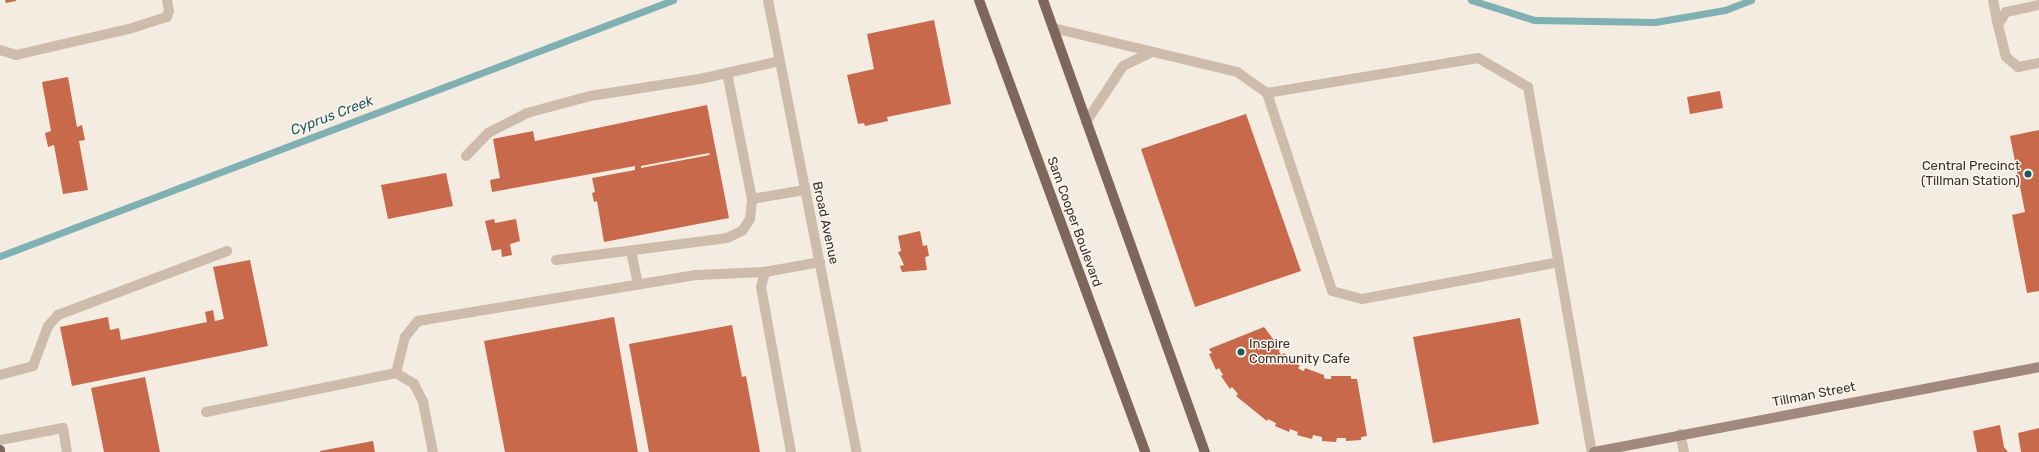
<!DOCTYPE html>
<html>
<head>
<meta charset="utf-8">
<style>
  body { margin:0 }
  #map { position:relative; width:2039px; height:452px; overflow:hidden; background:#f4ebe1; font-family:Rubik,sans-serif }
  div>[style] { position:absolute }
  .stream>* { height:7px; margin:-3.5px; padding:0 3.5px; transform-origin:3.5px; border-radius:3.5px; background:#7fb0b2 }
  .building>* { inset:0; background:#c8694b }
  .lane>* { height:10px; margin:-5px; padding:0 5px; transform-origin:5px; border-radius:5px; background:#cdbbac }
  .street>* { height:10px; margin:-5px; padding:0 5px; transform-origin:5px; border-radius:5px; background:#cdbbac }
  .secondary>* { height:10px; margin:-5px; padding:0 5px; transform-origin:5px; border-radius:5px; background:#a18a7d }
  .primary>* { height:10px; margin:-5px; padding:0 5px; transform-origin:5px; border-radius:5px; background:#7d675c }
  .dots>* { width:11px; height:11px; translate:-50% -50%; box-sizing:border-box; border:2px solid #fbf5ee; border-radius:50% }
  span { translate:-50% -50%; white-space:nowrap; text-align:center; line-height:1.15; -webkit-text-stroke:3px #fbf5ee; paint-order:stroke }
  .poi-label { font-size:13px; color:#3b302b }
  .right { translate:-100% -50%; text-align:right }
  .left { translate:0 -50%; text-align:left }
  .street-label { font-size:13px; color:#3b302b }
  .water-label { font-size:14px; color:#1f5a5e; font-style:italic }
</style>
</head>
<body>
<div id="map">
  <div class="stream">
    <i style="left:1471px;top:0;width:66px;rotate:17.6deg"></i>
    <i style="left:1534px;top:20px;width:121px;rotate:0.9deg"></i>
    <i style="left:1655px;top:22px;width:71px;rotate:-9.7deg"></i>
    <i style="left:1725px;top:10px;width:28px;rotate:-21deg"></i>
    <i style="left:0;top:256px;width:720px;rotate:-20.83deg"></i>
  </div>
  <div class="building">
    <i style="clip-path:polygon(5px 0,16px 0,16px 1px,6px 3px)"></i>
    <i style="clip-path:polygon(934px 20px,951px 104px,887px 117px,888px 121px,865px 126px,864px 123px,858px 124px,847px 75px,874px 69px,867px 34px)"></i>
    <i style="clip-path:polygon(68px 77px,77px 127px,82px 125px,85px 140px,79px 141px,88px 190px,63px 194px,54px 145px,48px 147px,45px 133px,51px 131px,42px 82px)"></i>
    <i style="clip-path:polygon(1720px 91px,1723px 108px,1690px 114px,1687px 97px)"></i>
    <i style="clip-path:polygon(evenodd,707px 105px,729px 218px,604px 242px,597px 201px,594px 202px,592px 193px,595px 192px,592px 178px,635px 170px,635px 166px,492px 192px,490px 180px,500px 178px,493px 139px,533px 131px,535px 141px,707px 105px,709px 153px,710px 155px,641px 168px,641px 166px,709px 153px)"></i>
    <i style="clip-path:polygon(1246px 114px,1301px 271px,1195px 307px,1141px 149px)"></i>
    <i style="clip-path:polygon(2039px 130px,2039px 291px,2027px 293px,2012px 215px,2025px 212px,2010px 136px)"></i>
    <i style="clip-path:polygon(446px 173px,453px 206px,388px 219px,381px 185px)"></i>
    <i style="clip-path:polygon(494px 219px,495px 223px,516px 219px,520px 241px,510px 244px,512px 255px,502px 257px,501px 249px,492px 251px,485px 221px)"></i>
    <i style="clip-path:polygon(920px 231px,923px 246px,927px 245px,929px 256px,925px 257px,927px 270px,902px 272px,900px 266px,904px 265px,898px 252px,901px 251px,898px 236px)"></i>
    <i style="clip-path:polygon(250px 260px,268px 346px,72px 386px,60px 327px,108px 317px,110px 330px,119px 328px,121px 340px,207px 322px,205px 312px,213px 310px,215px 321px,224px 319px,213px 267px)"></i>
    <i style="clip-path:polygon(614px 317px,638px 452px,505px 452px,484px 341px)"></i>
    <i style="clip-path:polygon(1520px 318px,1539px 424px,1433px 443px,1413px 337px)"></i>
    <i style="clip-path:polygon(732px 325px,742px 377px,746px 376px,760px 452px,649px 452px,629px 344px)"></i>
    <i style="clip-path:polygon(1264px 327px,1280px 348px,1279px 352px,1282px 355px,1284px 353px,1300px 366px,1298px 368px,1301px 370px,1304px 371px,1305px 368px,1324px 375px,1324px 378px,1327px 379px,1331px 379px,1331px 376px,1351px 376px,1351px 379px,1357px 379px,1367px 436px,1361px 437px,1361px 440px,1346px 441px,1346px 438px,1337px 438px,1336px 442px,1322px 441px,1322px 437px,1313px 435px,1312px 439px,1297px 435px,1298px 432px,1290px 429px,1289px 432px,1275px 426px,1276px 423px,1268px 419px,1267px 421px,1236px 396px,1238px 394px,1232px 387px,1230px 389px,1221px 376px,1223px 375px,1219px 368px,1216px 370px,1209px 354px,1212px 353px,1209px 349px)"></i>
    <i style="clip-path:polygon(145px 377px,160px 452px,104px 452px,91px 388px)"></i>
    <i style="clip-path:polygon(2000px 425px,2004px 447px,2008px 452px,1977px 452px,1973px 431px)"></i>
    <i style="clip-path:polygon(2039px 428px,2039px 452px,2021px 452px,2018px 433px)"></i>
    <i style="clip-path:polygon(373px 441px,375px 452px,320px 452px,320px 451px)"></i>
  </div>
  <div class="lane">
    <i style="left:1993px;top:0;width:25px;rotate:79deg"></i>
    <i style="left:2039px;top:5px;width:34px;rotate:168deg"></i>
    <i style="left:2006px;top:12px;width:15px;rotate:122deg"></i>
    <i style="left:1998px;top:25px;width:33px;rotate:76deg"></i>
    <i style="left:2006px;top:57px;width:16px;rotate:40deg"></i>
    <i style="left:2018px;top:67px;width:21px;rotate:-11deg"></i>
    <i style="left:1053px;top:28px;width:189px;rotate:13.4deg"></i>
    <i style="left:1237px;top:72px;width:37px;rotate:35deg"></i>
    <i style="left:1267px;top:93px;width:214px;rotate:-9.4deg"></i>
    <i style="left:1478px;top:58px;width:58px;rotate:30.1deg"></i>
    <i style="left:1528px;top:87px;width:371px;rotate:80.1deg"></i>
    <i style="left:0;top:50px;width:17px;rotate:17deg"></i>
    <i style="left:16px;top:55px;width:116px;rotate:-13deg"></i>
    <i style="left:129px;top:29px;width:40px;rotate:-18deg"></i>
    <i style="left:167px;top:17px;width:6px;rotate:-72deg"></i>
    <i style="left:169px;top:11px;width:11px;rotate:-100deg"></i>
    <i style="left:1267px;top:93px;width:208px;rotate:71.8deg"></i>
    <i style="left:1332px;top:291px;width:31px;rotate:15deg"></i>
    <i style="left:1362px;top:299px;width:200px;rotate:-10.6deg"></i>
    <i style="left:1086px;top:122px;width:67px;rotate:-56.5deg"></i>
    <i style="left:1123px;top:66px;width:32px;rotate:-26deg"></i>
    <i style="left:466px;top:156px;width:32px;rotate:-46deg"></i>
    <i style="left:488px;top:133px;width:44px;rotate:-27.1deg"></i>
    <i style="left:527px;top:113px;width:65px;rotate:-15.1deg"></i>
    <i style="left:590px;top:96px;width:111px;rotate:-8.8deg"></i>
    <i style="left:700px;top:79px;width:82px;rotate:-12.7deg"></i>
    <i style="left:752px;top:199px;width:53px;rotate:-9.8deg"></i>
    <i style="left:631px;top:251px;width:34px;rotate:78deg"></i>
    <i style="left:556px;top:260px;width:172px;rotate:-7.3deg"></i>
    <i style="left:727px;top:238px;width:17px;rotate:-25deg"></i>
    <i style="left:742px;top:231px;width:14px;rotate:-56deg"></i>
    <i style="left:750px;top:219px;width:20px;rotate:-84deg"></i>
    <i style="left:752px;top:199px;width:128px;rotate:-101.2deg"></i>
    <i style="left:396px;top:373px;width:37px;rotate:-76deg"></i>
    <i style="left:405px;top:337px;width:21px;rotate:-51deg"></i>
    <i style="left:418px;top:321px;width:283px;rotate:-9.4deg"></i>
    <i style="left:697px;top:275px;width:68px;rotate:-2.5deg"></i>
    <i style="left:0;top:375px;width:34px;rotate:-15deg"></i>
    <i style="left:33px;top:366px;width:43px;rotate:-69.4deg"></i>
    <i style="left:48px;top:326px;width:15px;rotate:-48deg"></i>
    <i style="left:58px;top:315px;width:181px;rotate:-20.7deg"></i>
    <i style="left:206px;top:412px;width:194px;rotate:-11.6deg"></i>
    <i style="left:396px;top:373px;width:21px;rotate:31deg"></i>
    <i style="left:414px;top:384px;width:20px;rotate:63deg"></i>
    <i style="left:423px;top:402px;width:51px;rotate:78.7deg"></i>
    <i style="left:0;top:440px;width:64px;rotate:-10.8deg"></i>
    <i style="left:63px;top:428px;width:24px;rotate:81deg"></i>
    <i style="left:791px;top:452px;width:168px;rotate:-100.3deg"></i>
    <i style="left:761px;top:287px;width:16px;rotate:-75deg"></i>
    <i style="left:765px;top:272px;width:56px;rotate:-10.3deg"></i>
  </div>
  <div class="street">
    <i style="left:768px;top:0;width:461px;rotate:78.9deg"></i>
    <i style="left:1680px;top:434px;width:18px;rotate:77deg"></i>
  </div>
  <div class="secondary">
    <i style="left:1594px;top:452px;width:453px;rotate:-10.8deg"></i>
  </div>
  <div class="primary">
    <i style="left:979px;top:0;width:482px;rotate:69.8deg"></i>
    <i style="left:1043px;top:0;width:480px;rotate:70.3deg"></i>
    <i style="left:0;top:450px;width:2px;rotate:90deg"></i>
  </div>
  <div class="dots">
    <i style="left:2028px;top:174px;background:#1f5a5e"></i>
    <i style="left:1241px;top:352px;background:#1f5a5e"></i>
  </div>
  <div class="poi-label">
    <span class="right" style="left:2020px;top:174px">Central Precinct<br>(Tillman Station)</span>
    <span class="left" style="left:1249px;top:352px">Inspire<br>Community Cafe</span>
  </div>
  <div class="street-label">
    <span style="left:1074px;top:222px;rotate:70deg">Sam Cooper Boulevard</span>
    <span style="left:825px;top:223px;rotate:78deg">Broad Avenue</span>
    <span style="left:1814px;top:395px;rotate:-11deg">Tillman Street</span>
  </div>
  <div class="water-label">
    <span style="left:332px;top:116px;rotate:-21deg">Cyprus Creek</span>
  </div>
</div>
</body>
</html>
